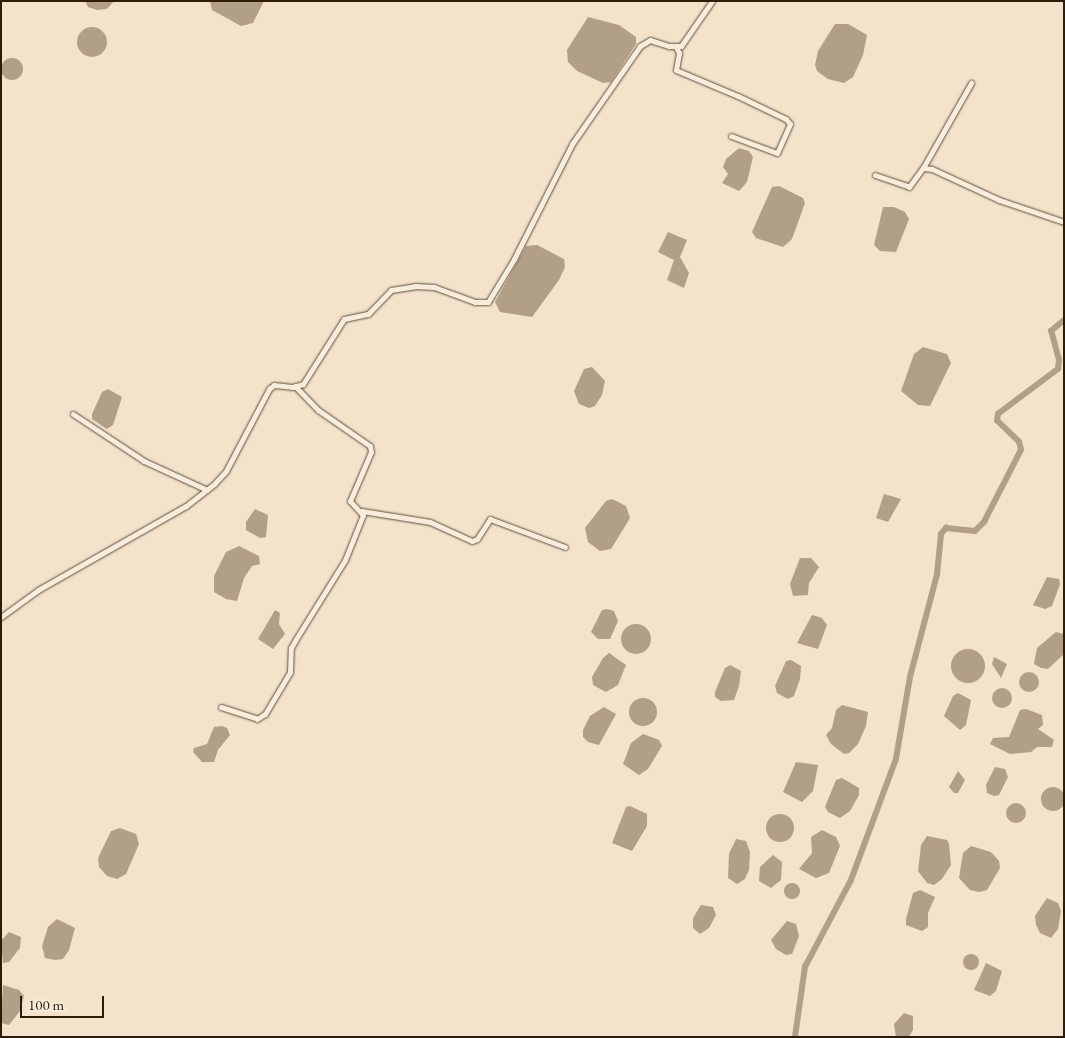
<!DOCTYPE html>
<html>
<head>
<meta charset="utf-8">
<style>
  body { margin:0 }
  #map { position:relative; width:1065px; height:1038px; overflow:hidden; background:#f3e3ca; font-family:"EB Garamond",serif }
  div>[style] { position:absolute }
  .water>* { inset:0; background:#b19f88 }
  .round { border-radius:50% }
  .canal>* { height:5.5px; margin:-2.75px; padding:0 2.75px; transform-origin:2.75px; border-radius:2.75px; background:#b19f88 }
  .roads { filter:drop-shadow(0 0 1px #614d38) drop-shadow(0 0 1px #614d38) }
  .minor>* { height:5px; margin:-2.5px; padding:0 2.5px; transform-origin:2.5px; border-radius:2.5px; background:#f7eddd }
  span { translate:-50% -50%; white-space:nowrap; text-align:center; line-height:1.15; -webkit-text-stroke:5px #f7eddd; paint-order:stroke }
  .frame { position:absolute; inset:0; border:2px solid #301b08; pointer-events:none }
  .scale { position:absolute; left:20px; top:996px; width:84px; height:22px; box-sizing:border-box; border:2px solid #301b08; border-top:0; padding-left:6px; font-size:15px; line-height:18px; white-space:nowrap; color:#301b08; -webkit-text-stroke:4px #f7eddd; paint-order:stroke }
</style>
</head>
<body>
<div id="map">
  <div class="water">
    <i style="clip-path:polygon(85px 1px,114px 1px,107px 9px,97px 10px,88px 7px)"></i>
    <i style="clip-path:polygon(210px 1px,264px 1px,253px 23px,241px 26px,212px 10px)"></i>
    <i style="clip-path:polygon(588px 17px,619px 25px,636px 37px,636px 44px,611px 82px,603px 83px,577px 71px,568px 62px,567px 50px)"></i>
    <i style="clip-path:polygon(835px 24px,848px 24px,867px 35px,863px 55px,853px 77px,844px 83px,828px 79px,817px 71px,815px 65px,818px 51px)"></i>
    <i class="round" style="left:77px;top:27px;width:30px;height:30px"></i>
    <i class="round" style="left:1px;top:58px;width:22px;height:22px"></i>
    <i style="clip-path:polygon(739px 148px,749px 151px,753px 157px,747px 182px,739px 191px,722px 183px,728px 174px,723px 167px,726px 159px)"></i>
    <i style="clip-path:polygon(779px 186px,803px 198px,805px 203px,792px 239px,783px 247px,756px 238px,752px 232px,772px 187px)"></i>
    <i style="clip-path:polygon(883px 207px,894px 207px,905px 212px,909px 219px,896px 252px,880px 251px,874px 245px)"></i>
    <i style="clip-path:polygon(668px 232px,687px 240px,680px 257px,689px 273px,684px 288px,667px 280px,674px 260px,658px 252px)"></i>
    <i style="clip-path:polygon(537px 245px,564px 259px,565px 267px,559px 280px,532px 317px,500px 312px,495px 302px,520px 257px,526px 246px)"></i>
    <i style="clip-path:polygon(923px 347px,947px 354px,951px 363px,930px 406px,918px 405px,901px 391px,914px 354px)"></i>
    <i style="clip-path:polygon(592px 367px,605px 381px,602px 395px,595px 406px,589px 408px,579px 404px,574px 391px,584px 369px)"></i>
    <i style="clip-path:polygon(108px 389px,122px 397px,113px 425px,107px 429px,92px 419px,92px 414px,102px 392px)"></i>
    <i style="clip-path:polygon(884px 494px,901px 499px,888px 522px,876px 518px)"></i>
    <i style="clip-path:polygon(612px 499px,626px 506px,630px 518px,611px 549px,600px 551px,588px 542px,585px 528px,606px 501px)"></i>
    <i style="clip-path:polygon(255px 509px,268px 515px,266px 537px,260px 538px,246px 530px,246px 522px)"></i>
    <i style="clip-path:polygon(239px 546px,259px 556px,260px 564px,252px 566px,244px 578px,237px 601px,226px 599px,214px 592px,214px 576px,226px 552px)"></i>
    <i style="clip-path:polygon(800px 558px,811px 558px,819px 567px,809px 583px,808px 595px,793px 596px,790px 584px)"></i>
    <i style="clip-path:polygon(1047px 577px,1059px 579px,1060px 584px,1052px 606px,1045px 609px,1033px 605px)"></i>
    <i style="clip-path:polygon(607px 609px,614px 611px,618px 621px,610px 639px,598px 639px,591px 632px,602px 610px)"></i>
    <i style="clip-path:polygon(275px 610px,280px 613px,279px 624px,285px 634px,273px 649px,258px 639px)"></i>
    <i style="clip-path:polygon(812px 615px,822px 618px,827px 625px,818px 649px,797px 643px)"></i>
    <i class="round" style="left:621px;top:624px;width:30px;height:30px"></i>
    <i style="clip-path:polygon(1056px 632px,1064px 634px,1064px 654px,1048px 669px,1041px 668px,1034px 664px,1037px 648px)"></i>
    <i class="round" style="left:951px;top:649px;width:34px;height:34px"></i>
    <i style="clip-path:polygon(609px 653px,626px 665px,618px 685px,606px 692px,593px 685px,592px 677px,603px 658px)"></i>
    <i style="clip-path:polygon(994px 657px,1007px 664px,1001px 678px,992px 664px)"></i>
    <i style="clip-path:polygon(791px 660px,801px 666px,800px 679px,794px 696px,788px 699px,777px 693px,775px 686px,786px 661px)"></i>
    <i style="clip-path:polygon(730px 665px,741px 671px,739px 686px,734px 700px,721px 701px,715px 697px,715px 692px,725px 668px)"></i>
    <i class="round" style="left:1019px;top:672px;width:20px;height:20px"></i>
    <i class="round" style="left:992px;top:688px;width:20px;height:20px"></i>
    <i style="clip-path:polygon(958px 693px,971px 700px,966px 725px,960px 730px,944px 716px,953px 696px)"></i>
    <i class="round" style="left:629px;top:698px;width:28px;height:28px"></i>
    <i style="clip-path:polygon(842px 705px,868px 712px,866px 726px,858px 744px,849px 753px,844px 754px,831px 744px,826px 735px,832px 728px,836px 710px)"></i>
    <i style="clip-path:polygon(604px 707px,616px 714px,599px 745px,588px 742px,583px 737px,583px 730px,590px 716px)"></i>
    <i style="clip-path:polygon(1026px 709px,1042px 715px,1043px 725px,1038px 729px,1054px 740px,1052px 747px,1037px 747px,1031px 752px,1010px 754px,990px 744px,993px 738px,1009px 737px,1020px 710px)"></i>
    <i style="clip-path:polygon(222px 726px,227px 728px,230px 735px,218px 750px,214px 762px,202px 762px,193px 752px,194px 748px,207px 744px,214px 727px)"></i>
    <i style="clip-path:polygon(643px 734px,659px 740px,662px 746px,648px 769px,639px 775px,623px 764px,631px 743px)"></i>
    <i style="clip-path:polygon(796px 762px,818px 765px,813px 791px,802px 802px,783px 792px)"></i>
    <i style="clip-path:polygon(995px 767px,1005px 769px,1008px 777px,999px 795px,994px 796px,987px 793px,986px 785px)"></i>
    <i style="clip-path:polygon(958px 771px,965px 780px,958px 793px,954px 793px,949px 787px)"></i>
    <i style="clip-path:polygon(842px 778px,859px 788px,859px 795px,850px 811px,840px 818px,828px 812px,825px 807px,836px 780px)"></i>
    <i class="round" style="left:1041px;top:787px;width:24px;height:24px"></i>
    <i class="round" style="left:1006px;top:803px;width:20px;height:20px"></i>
    <i style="clip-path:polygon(630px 806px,647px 814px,647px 826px,632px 851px,612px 843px,626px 807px)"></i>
    <i class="round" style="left:766px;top:814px;width:28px;height:28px"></i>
    <i style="clip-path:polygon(120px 828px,136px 834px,139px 844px,126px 874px,117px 879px,107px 876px,99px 867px,98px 858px,111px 831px)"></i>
    <i style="clip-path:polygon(822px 830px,836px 837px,840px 846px,829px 873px,816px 878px,799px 869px,812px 853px,811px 837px)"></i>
    <i style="clip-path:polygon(927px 836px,947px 840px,949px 844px,951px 865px,942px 879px,934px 885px,927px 883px,918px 871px,921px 845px)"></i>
    <i style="clip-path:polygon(736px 839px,746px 841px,750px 852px,749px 870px,745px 879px,737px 884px,728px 878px,729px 854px)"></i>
    <i style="clip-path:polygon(971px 846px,991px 852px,999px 861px,1000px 868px,987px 890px,979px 892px,970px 890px,959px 878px,963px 853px)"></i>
    <i style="clip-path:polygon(773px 855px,782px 862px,781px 880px,771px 888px,759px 881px,760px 867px)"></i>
    <i class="round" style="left:784px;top:883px;width:16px;height:16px"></i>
    <i style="clip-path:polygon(920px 890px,935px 897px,928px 913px,928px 927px,922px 931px,906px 925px,906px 919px,913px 893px)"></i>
    <i style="clip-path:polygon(1047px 898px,1058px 903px,1061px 911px,1058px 929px,1051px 938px,1040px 933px,1036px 925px,1035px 916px)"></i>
    <i style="clip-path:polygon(701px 905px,713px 907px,716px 915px,709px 928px,700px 934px,693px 928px,693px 918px)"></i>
    <i style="clip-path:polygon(57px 919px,75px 928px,69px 950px,63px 959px,55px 960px,45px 958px,42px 946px,48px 927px)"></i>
    <i style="clip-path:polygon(787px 921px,796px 924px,799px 936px,792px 954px,786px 955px,776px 949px,771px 940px)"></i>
    <i style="clip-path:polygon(9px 932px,21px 937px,20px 948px,9px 962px,3px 963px,1px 941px)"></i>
    <i class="round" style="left:963px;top:954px;width:16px;height:16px"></i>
    <i style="clip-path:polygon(986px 963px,1002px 971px,996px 991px,990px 996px,974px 990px)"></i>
    <i style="clip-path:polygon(3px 985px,19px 990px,24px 996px,20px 1011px,9px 1025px,1px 1023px)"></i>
    <i style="clip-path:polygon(904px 1013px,913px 1016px,913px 1030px,909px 1037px,896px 1037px,894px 1024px)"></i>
  </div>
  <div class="canal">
    <i style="left:795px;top:1037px;width:71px;rotate:-81.9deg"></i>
    <i style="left:805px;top:967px;width:98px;rotate:-62.1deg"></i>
    <i style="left:851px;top:880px;width:129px;rotate:-69.6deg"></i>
    <i style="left:896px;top:759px;width:83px;rotate:-80.3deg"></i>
    <i style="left:910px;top:677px;width:106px;rotate:-75.2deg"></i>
    <i style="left:937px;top:575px;width:41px;rotate:-84.4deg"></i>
    <i style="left:941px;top:534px;width:8px;rotate:-50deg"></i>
    <i style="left:946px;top:528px;width:29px;rotate:6deg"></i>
    <i style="left:975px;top:531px;width:13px;rotate:-45deg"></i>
    <i style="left:984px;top:522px;width:81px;rotate:-62.8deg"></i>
    <i style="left:1021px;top:450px;width:8px;rotate:-104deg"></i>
    <i style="left:1019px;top:442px;width:30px;rotate:-136deg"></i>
    <i style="left:997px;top:421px;width:7px;rotate:-82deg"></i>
    <i style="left:998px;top:414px;width:75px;rotate:-36.9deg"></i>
    <i style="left:1058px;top:369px;width:9px;rotate:-84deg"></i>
    <i style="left:1059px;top:360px;width:30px;rotate:-105deg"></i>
    <i style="left:1051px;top:331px;width:17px;rotate:-40deg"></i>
  </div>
  <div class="roads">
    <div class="minor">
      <i style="left:676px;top:47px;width:7px;rotate:63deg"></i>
      <i style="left:679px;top:53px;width:17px;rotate:100deg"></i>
      <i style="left:676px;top:70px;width:67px;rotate:22.8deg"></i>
      <i style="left:738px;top:96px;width:53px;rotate:25.6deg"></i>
      <i style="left:786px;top:119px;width:6px;rotate:51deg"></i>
      <i style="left:790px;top:124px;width:32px;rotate:114deg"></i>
      <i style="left:777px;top:153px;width:49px;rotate:-159.7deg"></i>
      <i style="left:923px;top:168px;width:98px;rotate:-60.5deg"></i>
      <i style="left:875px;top:175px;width:36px;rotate:19deg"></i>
      <i style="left:909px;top:187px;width:24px;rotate:-54deg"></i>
      <i style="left:923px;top:168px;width:9px;rotate:6deg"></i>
      <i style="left:932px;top:169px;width:74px;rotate:24.8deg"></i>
      <i style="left:999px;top:200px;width:69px;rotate:18.7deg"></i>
      <i style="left:73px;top:414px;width:85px;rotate:33.5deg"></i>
      <i style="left:144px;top:461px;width:69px;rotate:24.7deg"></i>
      <i style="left:362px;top:511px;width:69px;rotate:9.2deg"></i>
      <i style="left:430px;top:522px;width:46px;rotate:24.3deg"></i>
      <i style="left:472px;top:541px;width:5px;rotate:-22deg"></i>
      <i style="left:477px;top:539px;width:24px;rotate:-57deg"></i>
      <i style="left:490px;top:519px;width:80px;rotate:20.5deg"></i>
      <i style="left:1px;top:617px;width:46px;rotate:-36.1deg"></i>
      <i style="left:38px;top:590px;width:170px;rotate:-29.6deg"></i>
      <i style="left:186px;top:506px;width:37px;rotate:-38deg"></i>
      <i style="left:215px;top:483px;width:16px;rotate:-47deg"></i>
      <i style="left:226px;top:471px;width:93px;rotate:-62.3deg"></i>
      <i style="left:269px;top:389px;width:6px;rotate:-39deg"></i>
      <i style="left:274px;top:385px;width:18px;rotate:6deg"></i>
      <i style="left:292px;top:387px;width:11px;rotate:-15deg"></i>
      <i style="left:303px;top:384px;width:77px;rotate:-57.8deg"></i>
      <i style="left:344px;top:319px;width:25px;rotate:-12deg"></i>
      <i style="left:368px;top:314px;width:33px;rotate:-46deg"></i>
      <i style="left:391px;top:290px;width:24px;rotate:-9deg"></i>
      <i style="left:415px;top:286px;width:19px;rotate:3deg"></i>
      <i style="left:434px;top:287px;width:44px;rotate:20.1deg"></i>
      <i style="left:475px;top:302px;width:13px"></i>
      <i style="left:488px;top:302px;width:50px;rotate:-58.8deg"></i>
      <i style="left:514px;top:259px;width:129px;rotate:-63.2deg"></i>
      <i style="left:572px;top:144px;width:119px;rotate:-55.2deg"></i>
      <i style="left:640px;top:46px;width:12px;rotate:-31deg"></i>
      <i style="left:650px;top:40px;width:20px;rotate:18deg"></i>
      <i style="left:669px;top:46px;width:12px"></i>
      <i style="left:681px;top:46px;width:55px;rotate:-55.4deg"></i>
      <i style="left:221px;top:707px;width:38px;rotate:18deg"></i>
      <i style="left:257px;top:719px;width:9px;rotate:-32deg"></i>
      <i style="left:265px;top:714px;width:49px;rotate:-59.2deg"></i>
      <i style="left:290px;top:672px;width:24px;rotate:-88deg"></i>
      <i style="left:291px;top:648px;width:10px;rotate:-61deg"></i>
      <i style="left:296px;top:639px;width:93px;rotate:-58.2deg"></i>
      <i style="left:345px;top:560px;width:48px;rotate:-68.2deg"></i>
      <i style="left:363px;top:515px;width:19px;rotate:-133deg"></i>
      <i style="left:350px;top:501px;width:53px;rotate:-66.8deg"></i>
      <i style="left:371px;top:452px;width:6px;rotate:-99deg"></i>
      <i style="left:370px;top:446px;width:63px;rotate:-145.3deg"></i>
      <i style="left:318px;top:410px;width:33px;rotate:-134deg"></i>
    </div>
  </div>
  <div class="frame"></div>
  <div class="scale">100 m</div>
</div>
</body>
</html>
